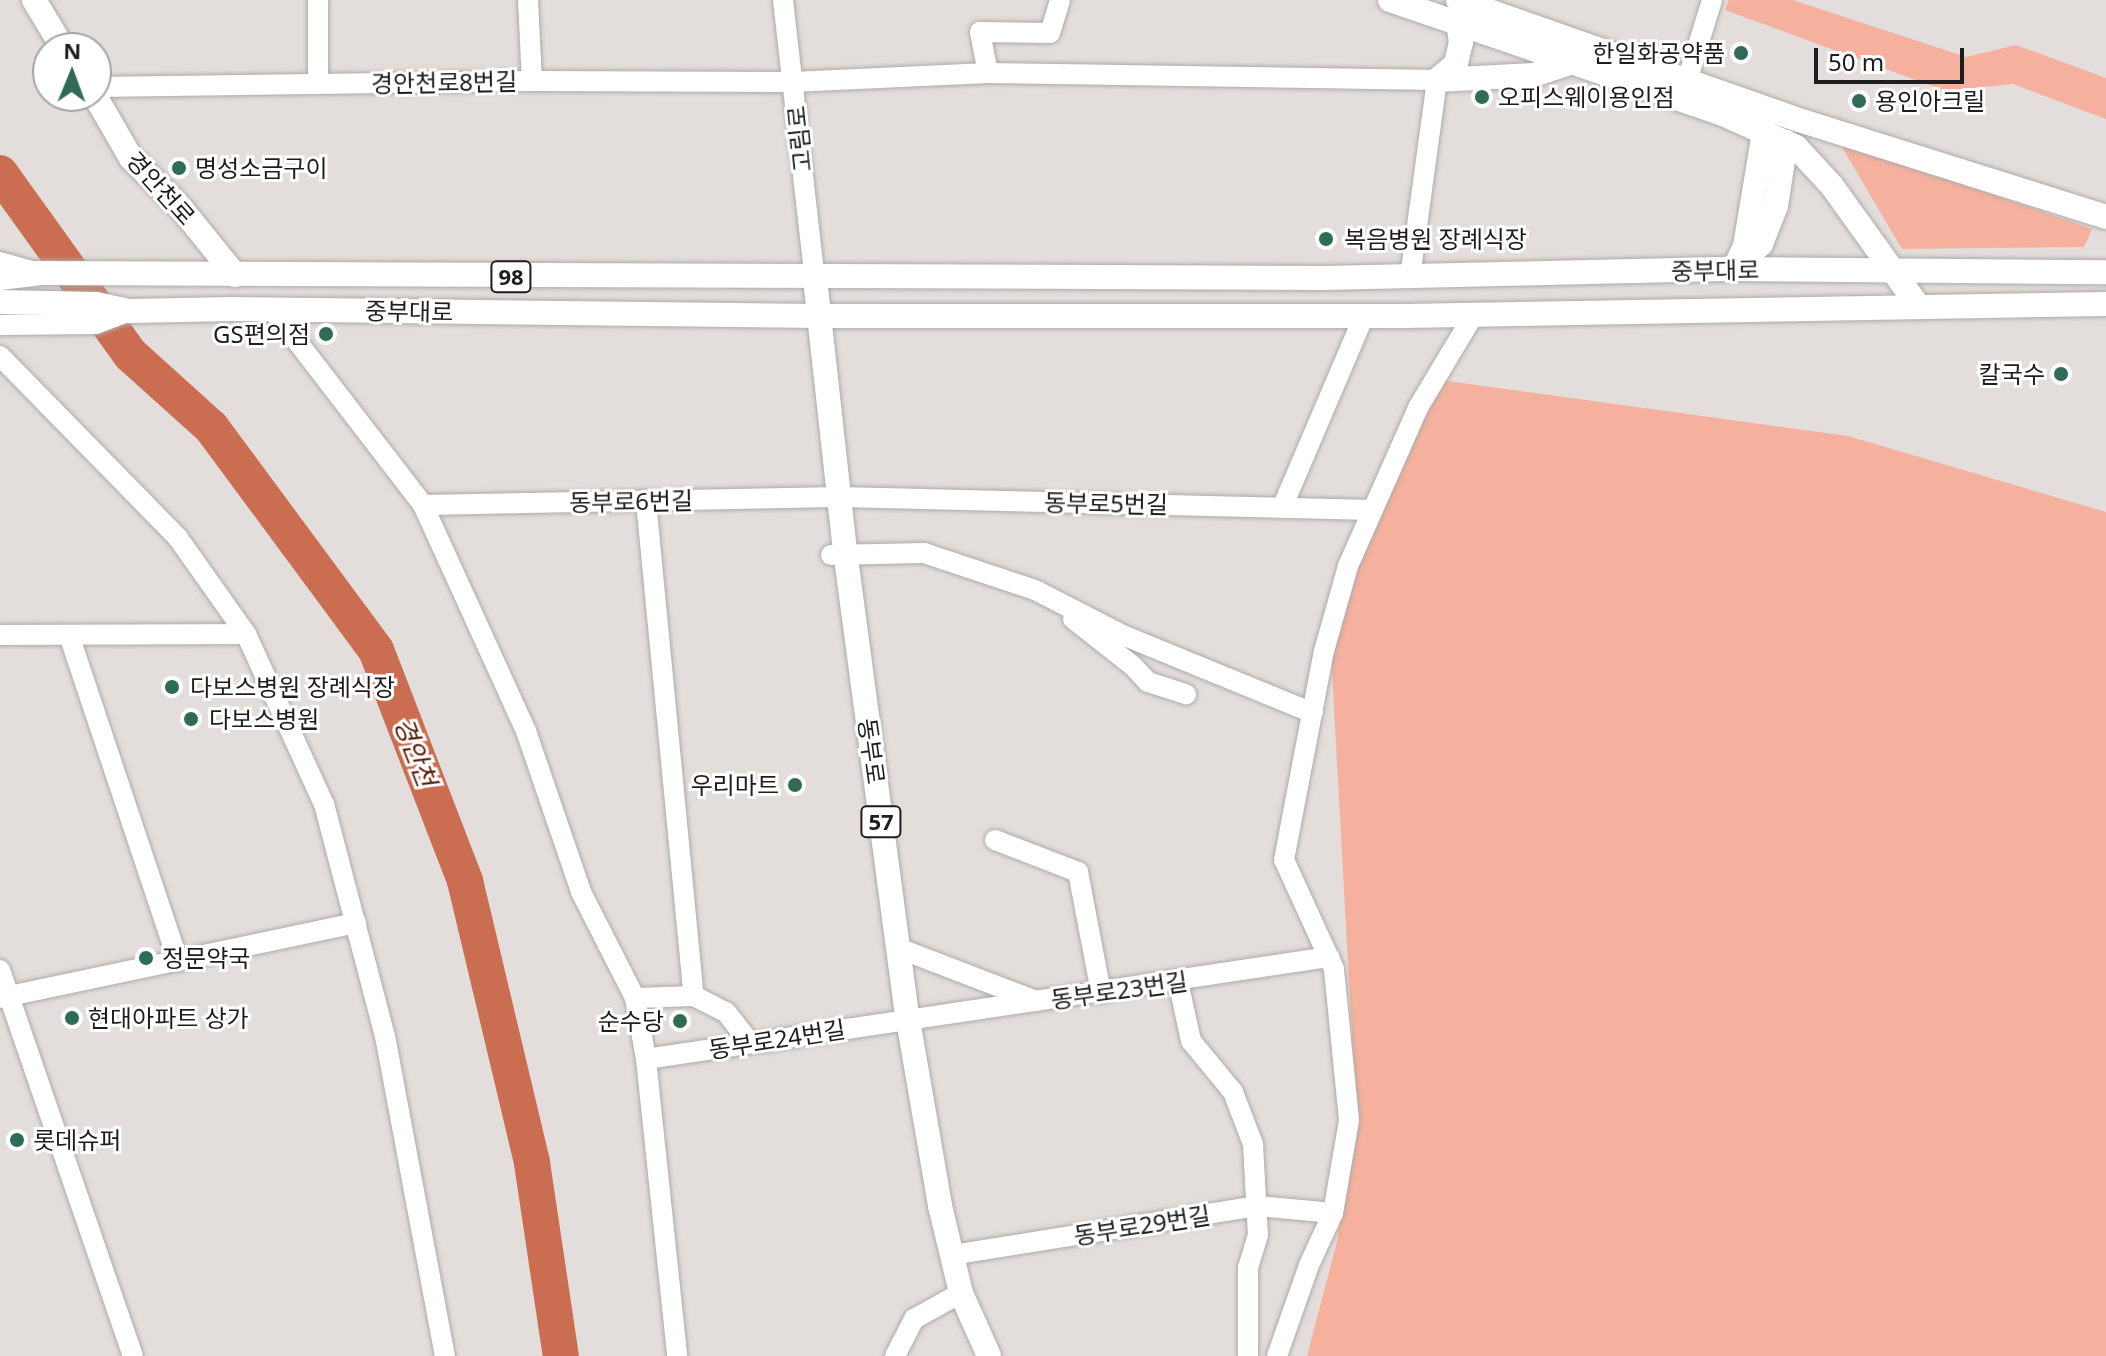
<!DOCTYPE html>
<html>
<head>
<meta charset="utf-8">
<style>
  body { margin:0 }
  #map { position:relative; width:2106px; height:1356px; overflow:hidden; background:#e3dedc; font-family:"Noto Sans","Noto Sans KR",sans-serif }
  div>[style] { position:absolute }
  .green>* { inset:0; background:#f5b19d }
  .river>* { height:36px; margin:-18px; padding:0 18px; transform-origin:18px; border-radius:18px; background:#ca6d51 }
  .roads { filter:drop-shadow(0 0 2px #afaaa9) drop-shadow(0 0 2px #afaaa9) }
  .minor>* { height:20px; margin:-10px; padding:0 10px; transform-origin:10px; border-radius:10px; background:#fff }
  .major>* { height:24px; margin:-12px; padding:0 12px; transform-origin:12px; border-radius:12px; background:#fff }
  .dots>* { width:22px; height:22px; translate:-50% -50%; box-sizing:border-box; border:4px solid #fff; border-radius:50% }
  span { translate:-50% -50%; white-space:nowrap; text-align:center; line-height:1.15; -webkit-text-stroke:6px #fff; paint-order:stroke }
  .shield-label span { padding:2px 6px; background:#fff; border:2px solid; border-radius:6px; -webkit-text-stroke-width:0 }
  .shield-label { font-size:22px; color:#1e1c1c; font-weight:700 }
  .poi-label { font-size:24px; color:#1e1c1c }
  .right { translate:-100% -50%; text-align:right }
  .left { translate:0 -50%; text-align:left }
  .street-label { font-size:24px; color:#1e1c1c }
  .water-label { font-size:26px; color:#541804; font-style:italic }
  .north { position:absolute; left:32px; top:32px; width:80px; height:80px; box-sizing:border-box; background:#fff; border:2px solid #a5a4a4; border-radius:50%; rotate:1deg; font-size:22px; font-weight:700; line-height:32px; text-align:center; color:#1e1c1c }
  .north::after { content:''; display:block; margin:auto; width:28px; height:36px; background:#306b55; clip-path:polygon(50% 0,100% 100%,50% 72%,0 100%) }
  .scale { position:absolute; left:1814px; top:48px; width:150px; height:36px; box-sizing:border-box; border:4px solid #1e1c1c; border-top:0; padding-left:10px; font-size:24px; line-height:28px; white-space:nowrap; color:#1e1c1c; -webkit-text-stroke:6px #fff; paint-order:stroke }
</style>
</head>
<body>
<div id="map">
  <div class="green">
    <i style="clip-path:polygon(1729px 0,1793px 0,1966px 57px,2016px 45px,2106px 78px,2106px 119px,2013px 84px,1946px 91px,1725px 10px)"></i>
    <i style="clip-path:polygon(1839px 142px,2092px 229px,2084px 247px,1902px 249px)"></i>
    <i style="clip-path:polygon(1433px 379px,1848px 436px,2106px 512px,2106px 1356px,1307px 1356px,1337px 1242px,1356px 1108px,1330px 635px)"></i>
  </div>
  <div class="river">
    <i style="left:0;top:173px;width:224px;rotate:54.3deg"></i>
    <i style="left:131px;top:355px;width:108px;rotate:42deg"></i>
    <i style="left:211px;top:427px;width:277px;rotate:53.5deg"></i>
    <i style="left:376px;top:650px;width:248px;rotate:68.9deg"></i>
    <i style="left:465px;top:881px;width:290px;rotate:76.6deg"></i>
    <i style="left:532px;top:1163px;width:195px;rotate:81.5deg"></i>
  </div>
  <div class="roads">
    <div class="minor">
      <i style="left:528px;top:0;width:81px;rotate:87.2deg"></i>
      <i style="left:783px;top:0;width:281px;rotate:83.5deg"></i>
      <i style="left:988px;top:73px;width:42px;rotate:-101deg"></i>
      <i style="left:980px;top:32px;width:70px;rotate:0.8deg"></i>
      <i style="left:1050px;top:33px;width:34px;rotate:-73deg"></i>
      <i style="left:1687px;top:81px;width:85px;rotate:-72.8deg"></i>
      <i style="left:318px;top:83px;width:83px;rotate:-90deg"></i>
      <i style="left:96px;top:87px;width:436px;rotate:-0.8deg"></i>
      <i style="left:532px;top:81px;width:260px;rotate:0.2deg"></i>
      <i style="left:792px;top:82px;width:196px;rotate:-2.6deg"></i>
      <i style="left:988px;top:73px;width:449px;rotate:0.9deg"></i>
      <i style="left:1437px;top:80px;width:198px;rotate:97.8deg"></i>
      <i style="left:0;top:262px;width:36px;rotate:16deg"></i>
      <i style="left:273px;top:310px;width:246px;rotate:52.4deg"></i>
      <i style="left:423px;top:505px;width:248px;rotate:65.5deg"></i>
      <i style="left:526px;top:731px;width:170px;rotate:71.1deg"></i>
      <i style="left:581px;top:892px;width:119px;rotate:63deg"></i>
      <i style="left:635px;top:998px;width:62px;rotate:79.8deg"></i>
      <i style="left:646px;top:1059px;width:299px;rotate:84deg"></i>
      <i style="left:0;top:325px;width:96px;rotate:-0.6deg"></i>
      <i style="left:96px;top:324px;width:36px;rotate:-21deg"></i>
      <i style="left:0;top:356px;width:255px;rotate:45.6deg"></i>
      <i style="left:178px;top:538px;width:118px;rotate:54.7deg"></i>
      <i style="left:246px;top:634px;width:187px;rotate:65.4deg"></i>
      <i style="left:324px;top:804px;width:240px;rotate:75.3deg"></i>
      <i style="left:385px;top:1036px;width:326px;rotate:79.4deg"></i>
      <i style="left:646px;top:501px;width:497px;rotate:84.5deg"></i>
      <i style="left:423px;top:505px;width:416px;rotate:-1.1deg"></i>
      <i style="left:839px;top:497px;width:534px;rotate:1.39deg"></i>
      <i style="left:1282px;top:508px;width:209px;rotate:-66.9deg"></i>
      <i style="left:831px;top:555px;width:93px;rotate:-1.2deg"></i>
      <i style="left:924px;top:553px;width:117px;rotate:18.4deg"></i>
      <i style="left:1035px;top:590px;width:101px;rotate:27.1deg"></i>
      <i style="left:1125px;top:636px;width:203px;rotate:22.3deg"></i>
      <i style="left:1073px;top:619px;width:76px;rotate:38.1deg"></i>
      <i style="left:1133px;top:666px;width:22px;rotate:47deg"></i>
      <i style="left:1148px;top:682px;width:40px;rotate:18deg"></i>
      <i style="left:0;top:635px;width:246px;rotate:-0.2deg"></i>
      <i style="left:69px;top:635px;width:344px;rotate:71.5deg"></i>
      <i style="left:995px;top:840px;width:89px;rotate:21.1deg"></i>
      <i style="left:1078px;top:872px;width:123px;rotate:79.2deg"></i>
      <i style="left:898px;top:948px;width:148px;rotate:21deg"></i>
      <i style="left:0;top:970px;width:408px;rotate:71deg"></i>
      <i style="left:1178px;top:981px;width:61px;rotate:77.8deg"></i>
      <i style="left:1191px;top:1041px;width:66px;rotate:50.5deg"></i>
      <i style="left:1233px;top:1092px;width:56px;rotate:69deg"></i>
      <i style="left:1253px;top:1144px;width:91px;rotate:86.9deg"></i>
      <i style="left:1258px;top:1235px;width:34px;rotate:107deg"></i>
      <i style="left:1248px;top:1267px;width:89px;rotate:90deg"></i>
      <i style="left:0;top:998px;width:364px;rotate:-11.9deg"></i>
      <i style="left:635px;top:998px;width:59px;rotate:-1.9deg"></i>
      <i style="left:694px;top:996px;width:36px;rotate:27deg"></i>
      <i style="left:726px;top:1012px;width:39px;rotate:52deg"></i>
      <i style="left:646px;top:1059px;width:691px;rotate:-8.49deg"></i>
      <i style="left:952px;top:1255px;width:310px;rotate:-9.1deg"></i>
      <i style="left:1258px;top:1206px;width:75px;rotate:5.3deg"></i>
      <i style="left:895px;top:1356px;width:42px;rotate:-62.8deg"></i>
      <i style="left:914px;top:1319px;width:54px;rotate:-29deg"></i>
      <i style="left:1277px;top:1356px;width:96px;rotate:-70.6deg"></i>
      <i style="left:1309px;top:1265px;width:57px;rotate:-65.2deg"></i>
      <i style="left:1333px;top:1213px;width:94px;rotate:-80.2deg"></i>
      <i style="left:1349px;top:1120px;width:152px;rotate:-95.7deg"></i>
      <i style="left:1334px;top:969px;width:120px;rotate:-114.6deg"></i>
      <i style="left:1284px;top:860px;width:213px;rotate:-79.2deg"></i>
      <i style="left:1324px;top:651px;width:88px;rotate:-74.2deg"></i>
      <i style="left:1348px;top:566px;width:175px;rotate:-66.1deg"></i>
      <i style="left:1419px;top:406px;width:107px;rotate:-59.1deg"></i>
    </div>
    <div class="major">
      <i style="left:34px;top:0;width:56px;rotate:58.9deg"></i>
      <i style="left:1390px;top:0;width:352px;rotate:18.9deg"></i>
      <i style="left:1723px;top:114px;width:80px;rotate:24.3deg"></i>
      <i style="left:1796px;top:147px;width:53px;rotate:47.3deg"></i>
      <i style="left:1832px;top:186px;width:149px;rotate:54.3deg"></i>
      <i style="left:1458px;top:0;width:361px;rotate:19.4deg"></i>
      <i style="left:1799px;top:120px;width:322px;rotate:17.5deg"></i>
      <i style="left:1458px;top:23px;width:19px;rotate:81deg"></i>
      <i style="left:1461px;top:42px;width:23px;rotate:103deg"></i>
      <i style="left:1456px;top:64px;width:25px;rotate:140deg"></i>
      <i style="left:1437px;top:80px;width:97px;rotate:-3deg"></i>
      <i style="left:1534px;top:75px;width:40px;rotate:-18.9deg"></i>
      <i style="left:95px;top:96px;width:72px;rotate:59.9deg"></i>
      <i style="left:131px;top:158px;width:71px;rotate:45deg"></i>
      <i style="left:181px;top:208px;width:86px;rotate:51.1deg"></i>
      <i style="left:1737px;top:263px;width:19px;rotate:-65deg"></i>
      <i style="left:1745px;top:246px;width:116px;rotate:-80.5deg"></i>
      <i style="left:1734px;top:269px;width:37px;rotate:-43deg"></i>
      <i style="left:1761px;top:244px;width:41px;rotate:-68.5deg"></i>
      <i style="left:1776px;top:206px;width:65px;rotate:-81.1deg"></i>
      <i style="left:0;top:278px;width:39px;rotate:-7deg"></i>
      <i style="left:39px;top:273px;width:1285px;rotate:0.22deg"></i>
      <i style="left:1324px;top:278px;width:410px;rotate:-1.3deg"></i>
      <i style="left:1734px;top:269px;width:372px;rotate:0.5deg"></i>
      <i style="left:815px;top:279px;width:281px;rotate:83.7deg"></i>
      <i style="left:846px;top:558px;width:466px;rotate:82.4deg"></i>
      <i style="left:908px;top:1020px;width:189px;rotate:80.2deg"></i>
      <i style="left:940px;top:1206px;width:89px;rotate:76.4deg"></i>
      <i style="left:961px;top:1293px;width:69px;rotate:66deg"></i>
      <i style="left:0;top:302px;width:96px;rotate:1.2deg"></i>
      <i style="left:96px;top:304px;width:35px;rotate:12deg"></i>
      <i style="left:130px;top:311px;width:102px;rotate:-1.1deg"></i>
      <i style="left:232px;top:309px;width:587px;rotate:0.68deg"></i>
      <i style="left:819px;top:316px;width:585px"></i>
      <i style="left:1404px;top:316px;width:702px;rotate:-0.98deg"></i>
    </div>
  </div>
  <div class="dots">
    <i style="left:1741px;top:53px;background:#306b55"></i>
    <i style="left:1482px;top:97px;background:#306b55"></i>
    <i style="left:1859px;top:101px;background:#306b55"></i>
    <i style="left:179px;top:168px;background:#306b55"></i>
    <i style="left:1326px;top:239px;background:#306b55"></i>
    <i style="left:326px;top:334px;background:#306b55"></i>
    <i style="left:2061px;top:374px;background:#306b55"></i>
    <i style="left:172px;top:687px;background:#306b55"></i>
    <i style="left:191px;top:719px;background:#306b55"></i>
    <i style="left:795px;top:785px;background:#306b55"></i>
    <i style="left:146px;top:958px;background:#306b55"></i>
    <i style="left:72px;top:1018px;background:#306b55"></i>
    <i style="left:680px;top:1021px;background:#306b55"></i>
    <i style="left:17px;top:1140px;background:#306b55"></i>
  </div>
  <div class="shield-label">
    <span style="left:511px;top:277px">98</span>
    <span style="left:881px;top:822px">57</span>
  </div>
  <div class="poi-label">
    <span class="right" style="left:1725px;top:53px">한일화공약품</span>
    <span class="left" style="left:1498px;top:97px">오피스웨이용인점</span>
    <span class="left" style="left:1875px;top:101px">용인아크릴</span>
    <span class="left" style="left:195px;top:168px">명성소금구이</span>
    <span class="left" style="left:1344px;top:239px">복음병원 장례식장</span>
    <span class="right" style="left:310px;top:334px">GS편의점</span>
    <span class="right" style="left:2045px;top:374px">칼국수</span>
    <span class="left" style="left:190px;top:687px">다보스병원 장례식장</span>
    <span class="left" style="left:209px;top:719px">다보스병원</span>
    <span class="right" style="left:779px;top:785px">우리마트</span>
    <span class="left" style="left:162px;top:958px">정문약국</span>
    <span class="left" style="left:88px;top:1018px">현대아파트 상가</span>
    <span class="right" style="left:664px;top:1021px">순수당</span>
    <span class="left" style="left:33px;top:1140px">롯데슈퍼</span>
  </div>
  <div class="street-label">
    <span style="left:444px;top:82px;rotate:-1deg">경안천로8번길</span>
    <span style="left:799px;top:139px;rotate:-96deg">고림로</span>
    <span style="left:161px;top:188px;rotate:48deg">경안천로</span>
    <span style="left:1715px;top:270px;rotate:-1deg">중부대로</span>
    <span style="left:409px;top:311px;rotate:1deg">중부대로</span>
    <span style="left:631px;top:501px;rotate:-1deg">동부로6번길</span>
    <span style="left:1106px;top:503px;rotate:1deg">동부로5번길</span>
    <span style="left:872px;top:751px;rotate:82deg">동부로</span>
    <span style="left:1119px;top:990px;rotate:-8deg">동부로23번길</span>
    <span style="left:777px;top:1039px;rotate:-9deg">동부로24번길</span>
    <span style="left:1142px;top:1225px;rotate:-9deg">동부로29번길</span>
  </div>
  <div class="water-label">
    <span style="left:415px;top:752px;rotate:69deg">경안천</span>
  </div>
  <div class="north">N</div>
  <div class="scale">50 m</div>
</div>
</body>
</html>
